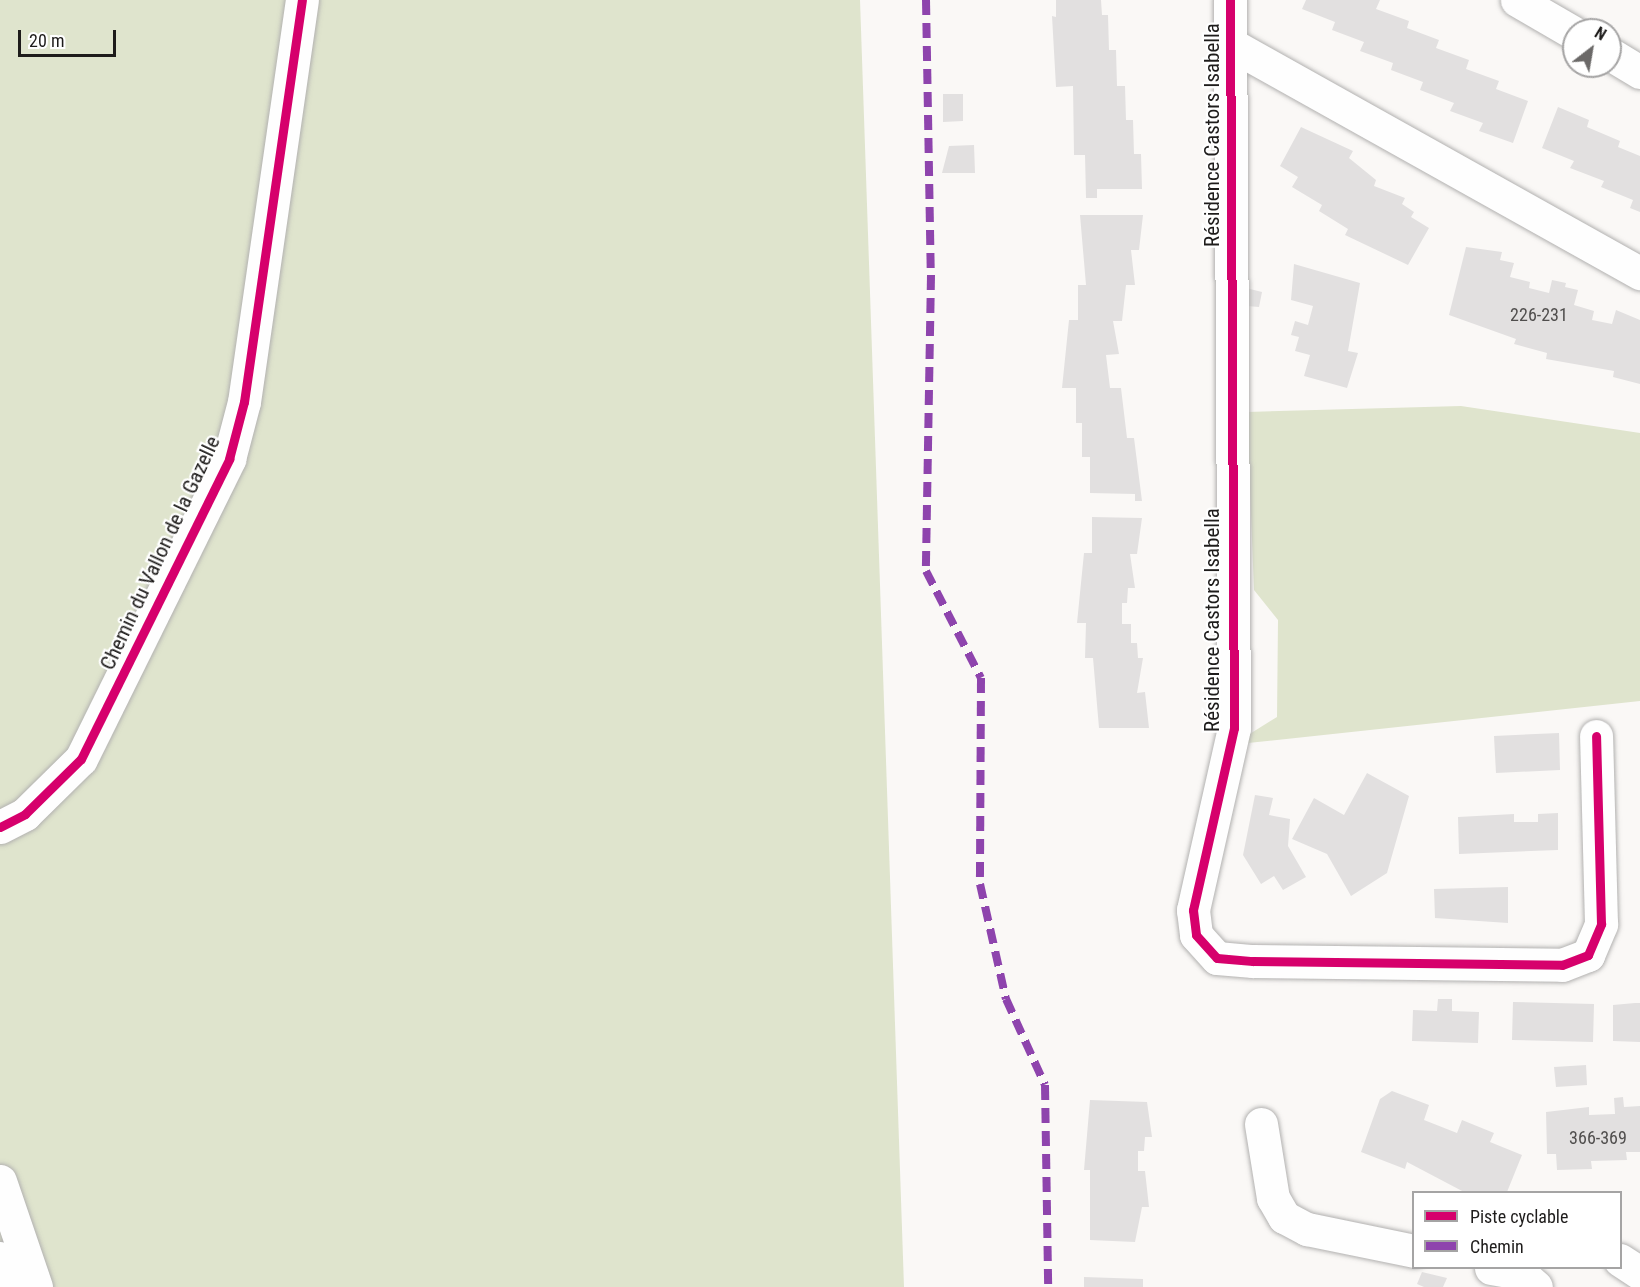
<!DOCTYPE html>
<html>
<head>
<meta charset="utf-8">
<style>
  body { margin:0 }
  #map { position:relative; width:1640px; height:1287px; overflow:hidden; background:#faf8f6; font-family:"Roboto Condensed",sans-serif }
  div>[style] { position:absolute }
  .green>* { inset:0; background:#dfe4cd }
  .building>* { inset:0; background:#e2e0e0 }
  .roads { filter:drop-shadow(0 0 2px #b2b1b0) drop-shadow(0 0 2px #b2b1b0) }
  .street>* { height:33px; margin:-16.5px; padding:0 16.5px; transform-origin:16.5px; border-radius:16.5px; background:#fefefe }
  .highway>* { height:33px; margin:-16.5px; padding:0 16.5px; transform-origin:16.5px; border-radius:16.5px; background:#fefefe }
  .quiet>* { height:8px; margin-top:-4px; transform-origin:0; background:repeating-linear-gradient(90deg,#8e44ad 0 15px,transparent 0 23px) }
  .cycleway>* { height:9px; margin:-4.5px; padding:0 4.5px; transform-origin:4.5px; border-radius:4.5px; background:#d6006c }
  span { translate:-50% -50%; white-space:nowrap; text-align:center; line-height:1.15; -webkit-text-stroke:4.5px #fff; paint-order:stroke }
  .number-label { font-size:18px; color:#504e4d }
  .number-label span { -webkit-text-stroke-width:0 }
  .street-label { font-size:21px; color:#1e1c1b }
  .legend { position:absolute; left:1412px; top:1191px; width:210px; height:78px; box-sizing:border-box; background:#fff; border:2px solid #a5a4a4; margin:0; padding:8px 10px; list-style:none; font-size:18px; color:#1e1c1b }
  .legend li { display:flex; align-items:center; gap:12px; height:30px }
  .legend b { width:30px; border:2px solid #a5a4a4 }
  .north { position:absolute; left:1562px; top:18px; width:60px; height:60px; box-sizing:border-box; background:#fff; border:2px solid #a5a4a4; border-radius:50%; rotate:31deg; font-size:16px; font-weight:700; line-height:24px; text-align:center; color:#1e1c1b }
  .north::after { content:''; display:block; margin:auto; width:21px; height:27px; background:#6b6968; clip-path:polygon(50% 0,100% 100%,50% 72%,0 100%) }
  .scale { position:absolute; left:18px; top:30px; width:98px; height:27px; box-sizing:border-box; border:3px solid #1e1c1b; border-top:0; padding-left:8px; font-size:18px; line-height:21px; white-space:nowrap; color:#1e1c1b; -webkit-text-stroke:4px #fff; paint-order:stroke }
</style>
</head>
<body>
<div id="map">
  <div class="green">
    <i style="clip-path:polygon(0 0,860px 0,904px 1287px,0 1287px)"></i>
    <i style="clip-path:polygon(1461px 406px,1640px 433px,1640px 701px,1248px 743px,1248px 735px,1277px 717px,1278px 620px,1254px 590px,1247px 412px)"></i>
  </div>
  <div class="building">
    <i style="clip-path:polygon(1056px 0,1101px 0,1102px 15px,1108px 15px,1109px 50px,1116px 50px,1117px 86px,1125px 86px,1126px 120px,1133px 120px,1134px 154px,1141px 154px,1142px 189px,1097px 189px,1097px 198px,1086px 198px,1085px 155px,1074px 155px,1073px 86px,1056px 87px,1052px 16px,1056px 17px)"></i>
    <i style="clip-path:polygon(1306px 0,1380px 0,1376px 9px,1409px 21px,1407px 28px,1439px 40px,1436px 48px,1469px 60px,1466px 69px,1499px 81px,1496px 89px,1528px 101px,1513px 143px,1479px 131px,1483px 123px,1450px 111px,1454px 103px,1420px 90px,1423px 82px,1391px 70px,1393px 63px,1360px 51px,1364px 42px,1332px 30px,1335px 22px,1302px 9px)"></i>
    <i style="clip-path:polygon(943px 94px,963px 94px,963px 121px,943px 122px)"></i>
    <i style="clip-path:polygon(1558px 107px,1589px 120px,1587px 127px,1620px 141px,1618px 147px,1640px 156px,1640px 212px,1630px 208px,1633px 200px,1601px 187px,1604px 181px,1570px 168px,1574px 161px,1542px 148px)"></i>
    <i style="clip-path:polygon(1301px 127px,1353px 151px,1349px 158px,1376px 180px,1374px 186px,1405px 198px,1402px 204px,1414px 212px,1411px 217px,1429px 228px,1408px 265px,1345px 235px,1348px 229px,1319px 211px,1322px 205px,1292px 187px,1298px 177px,1280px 166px)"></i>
    <i style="clip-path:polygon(974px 145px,975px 173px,942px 173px,949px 146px)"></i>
    <i style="clip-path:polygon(1080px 215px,1143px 215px,1139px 250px,1131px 250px,1135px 285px,1126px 285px,1122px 321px,1113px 321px,1119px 354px,1106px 355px,1110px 388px,1121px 388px,1127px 438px,1134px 438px,1142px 501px,1135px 501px,1135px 494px,1090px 493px,1090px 457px,1082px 457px,1082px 423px,1076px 423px,1076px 388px,1062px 388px,1069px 320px,1078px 320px,1078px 285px,1086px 285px)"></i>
    <i style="clip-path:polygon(1466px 247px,1502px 252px,1500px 260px,1514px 263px,1510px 277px,1530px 282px,1529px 288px,1549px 293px,1552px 280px,1566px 283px,1565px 287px,1578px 290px,1574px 305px,1594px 311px,1592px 320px,1612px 324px,1616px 310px,1640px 320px,1640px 384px,1613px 377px,1614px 371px,1546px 359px,1547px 353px,1514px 344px,1516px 339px,1449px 315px)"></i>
    <i style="clip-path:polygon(1294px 264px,1360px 283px,1348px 351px,1358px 353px,1347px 388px,1304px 376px,1310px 355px,1295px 351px,1299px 337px,1291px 335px,1295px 321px,1308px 325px,1313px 306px,1291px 300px)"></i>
    <i style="clip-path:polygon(1246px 288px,1262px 292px,1259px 307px,1247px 306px)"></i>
    <i style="clip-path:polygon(1092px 517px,1142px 518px,1137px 554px,1130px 554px,1135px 588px,1128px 588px,1127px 603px,1122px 603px,1122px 624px,1131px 624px,1131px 643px,1137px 643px,1138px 658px,1143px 658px,1137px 693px,1145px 692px,1149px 728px,1099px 728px,1093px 658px,1085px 658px,1086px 623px,1077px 623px,1084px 553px,1092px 553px)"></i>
    <i style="clip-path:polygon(1559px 733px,1560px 770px,1496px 773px,1494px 736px)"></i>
    <i style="clip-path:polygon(1367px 773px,1409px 796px,1387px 873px,1351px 896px,1327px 854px,1292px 839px,1314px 798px,1344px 815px)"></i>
    <i style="clip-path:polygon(1255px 795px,1273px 798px,1269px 815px,1290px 819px,1288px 846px,1306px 877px,1283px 890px,1274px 876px,1261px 884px,1243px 855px)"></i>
    <i style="clip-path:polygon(1558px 813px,1558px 850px,1459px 854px,1458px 817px,1514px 814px,1514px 822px,1538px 822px,1538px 814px)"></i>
    <i style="clip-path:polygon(1508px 887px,1508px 923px,1435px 918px,1434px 889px)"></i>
    <i style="clip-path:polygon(1438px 999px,1452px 999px,1452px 1011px,1479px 1012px,1478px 1043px,1412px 1041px,1413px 1010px,1437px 1011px)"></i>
    <i style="clip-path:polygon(1513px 1002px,1594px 1004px,1593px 1042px,1512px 1040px)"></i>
    <i style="clip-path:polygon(1635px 1003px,1640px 1003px,1640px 1042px,1613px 1041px,1613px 1005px)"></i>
    <i style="clip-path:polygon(1586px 1065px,1587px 1085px,1556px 1087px,1554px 1067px)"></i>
    <i style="clip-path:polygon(1392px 1091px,1429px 1105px,1424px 1120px,1457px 1133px,1462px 1120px,1494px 1133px,1490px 1142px,1522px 1155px,1507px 1192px,1464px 1192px,1407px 1162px,1405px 1169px,1361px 1152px,1380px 1099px)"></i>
    <i style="clip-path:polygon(1623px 1097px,1624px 1107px,1640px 1106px,1640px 1152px,1626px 1152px,1627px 1160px,1591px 1161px,1592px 1169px,1557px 1170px,1556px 1154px,1547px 1154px,1546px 1112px,1589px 1107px,1589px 1115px,1615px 1114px,1614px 1098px)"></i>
    <i style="clip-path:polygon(1090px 1100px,1147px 1102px,1152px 1137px,1145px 1137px,1144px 1151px,1138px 1151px,1138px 1171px,1145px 1171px,1149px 1207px,1142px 1207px,1135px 1242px,1090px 1240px,1090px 1170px,1084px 1170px)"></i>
    <i style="clip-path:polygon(1422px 1272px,1447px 1278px,1443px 1287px,1424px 1287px,1417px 1284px)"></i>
    <i style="clip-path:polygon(1084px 1277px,1143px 1279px,1143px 1287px,1084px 1287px)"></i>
  </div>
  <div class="roads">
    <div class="street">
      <i style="left:1230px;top:0;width:728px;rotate:89.69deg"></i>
      <i style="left:1234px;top:728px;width:187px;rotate:102.7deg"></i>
      <i style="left:1193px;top:910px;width:25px;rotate:83deg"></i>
      <i style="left:1196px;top:935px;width:31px;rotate:48deg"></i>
      <i style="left:1217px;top:958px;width:36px;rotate:5deg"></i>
      <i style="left:1253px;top:961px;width:309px;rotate:0.7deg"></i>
      <i style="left:1562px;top:965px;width:28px;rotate:-21deg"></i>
      <i style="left:1588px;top:955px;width:34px;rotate:-67deg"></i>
      <i style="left:1601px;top:924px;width:188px;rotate:-91.5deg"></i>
      <i style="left:1517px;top:0;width:66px;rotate:30.1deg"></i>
      <i style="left:1230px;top:44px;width:470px;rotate:29.2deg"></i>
      <i style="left:1610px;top:54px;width:35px;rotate:31deg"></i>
      <i style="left:0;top:827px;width:28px;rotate:-27deg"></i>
      <i style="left:25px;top:814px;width:78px;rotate:-44.5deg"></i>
      <i style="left:81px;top:759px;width:335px;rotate:-63.7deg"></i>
      <i style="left:229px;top:459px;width:59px;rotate:-75.3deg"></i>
      <i style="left:244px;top:402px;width:406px;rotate:-81.8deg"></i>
      <i style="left:1261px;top:1124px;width:75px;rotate:80.8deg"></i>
      <i style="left:1273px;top:1198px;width:22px;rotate:60deg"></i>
      <i style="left:1284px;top:1217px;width:26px;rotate:28deg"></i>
      <i style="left:1307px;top:1229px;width:109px;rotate:11.6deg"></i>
      <i style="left:1620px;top:1260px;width:24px;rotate:33deg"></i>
      <i style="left:1491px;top:1268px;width:29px;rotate:10deg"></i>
      <i style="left:1520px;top:1273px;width:21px;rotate:41deg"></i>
    </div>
    <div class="highway">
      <i style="left:0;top:1181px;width:112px;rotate:71.2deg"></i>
      <i style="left:0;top:1258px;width:30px;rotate:75deg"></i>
    </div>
  </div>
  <div class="quiet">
    <i style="left:926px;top:0;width:275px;rotate:89deg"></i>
    <i style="left:931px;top:275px;width:296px;rotate:91deg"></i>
    <i style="left:926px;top:571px;width:120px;rotate:62.8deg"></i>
    <i style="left:981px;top:678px;width:206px;rotate:90.3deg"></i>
    <i style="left:980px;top:884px;width:118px;rotate:77.3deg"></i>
    <i style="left:1006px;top:999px;width:94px;rotate:65.6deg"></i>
    <i style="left:1045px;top:1085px;width:202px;rotate:89.1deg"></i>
  </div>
  <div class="cycleway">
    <i style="left:1230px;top:0;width:728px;rotate:89.69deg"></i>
    <i style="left:1234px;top:728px;width:187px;rotate:102.7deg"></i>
    <i style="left:1193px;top:910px;width:25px;rotate:83deg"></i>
    <i style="left:1196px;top:935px;width:31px;rotate:48deg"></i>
    <i style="left:1217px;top:958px;width:36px;rotate:5deg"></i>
    <i style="left:1253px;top:961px;width:309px;rotate:0.7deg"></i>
    <i style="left:1562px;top:965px;width:28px;rotate:-21deg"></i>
    <i style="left:1588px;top:955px;width:34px;rotate:-67deg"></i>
    <i style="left:1601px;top:924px;width:188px;rotate:-91.5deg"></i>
    <i style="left:0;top:827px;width:28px;rotate:-27deg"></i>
    <i style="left:25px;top:814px;width:78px;rotate:-44.5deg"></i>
    <i style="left:81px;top:759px;width:335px;rotate:-63.7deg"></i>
    <i style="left:229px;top:459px;width:59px;rotate:-75.3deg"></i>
    <i style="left:244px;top:402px;width:406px;rotate:-81.8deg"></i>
  </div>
  <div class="number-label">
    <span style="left:1539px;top:315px">226-231</span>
    <span style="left:1598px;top:1138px">366-369</span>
  </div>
  <div class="street-label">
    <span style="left:1212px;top:135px;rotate:-90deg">Résidence Castors Isabella</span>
    <span style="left:160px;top:553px;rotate:-65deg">Chemin du Vallon de la Gazelle</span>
    <span style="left:1212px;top:620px;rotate:-90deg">Résidence Castors Isabella</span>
  </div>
  <ul class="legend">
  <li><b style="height:8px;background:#d6006c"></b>Piste cyclable</li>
  <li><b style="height:8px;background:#8e44ad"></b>Chemin</li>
  </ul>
  <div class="north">N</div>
  <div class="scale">20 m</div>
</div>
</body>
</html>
